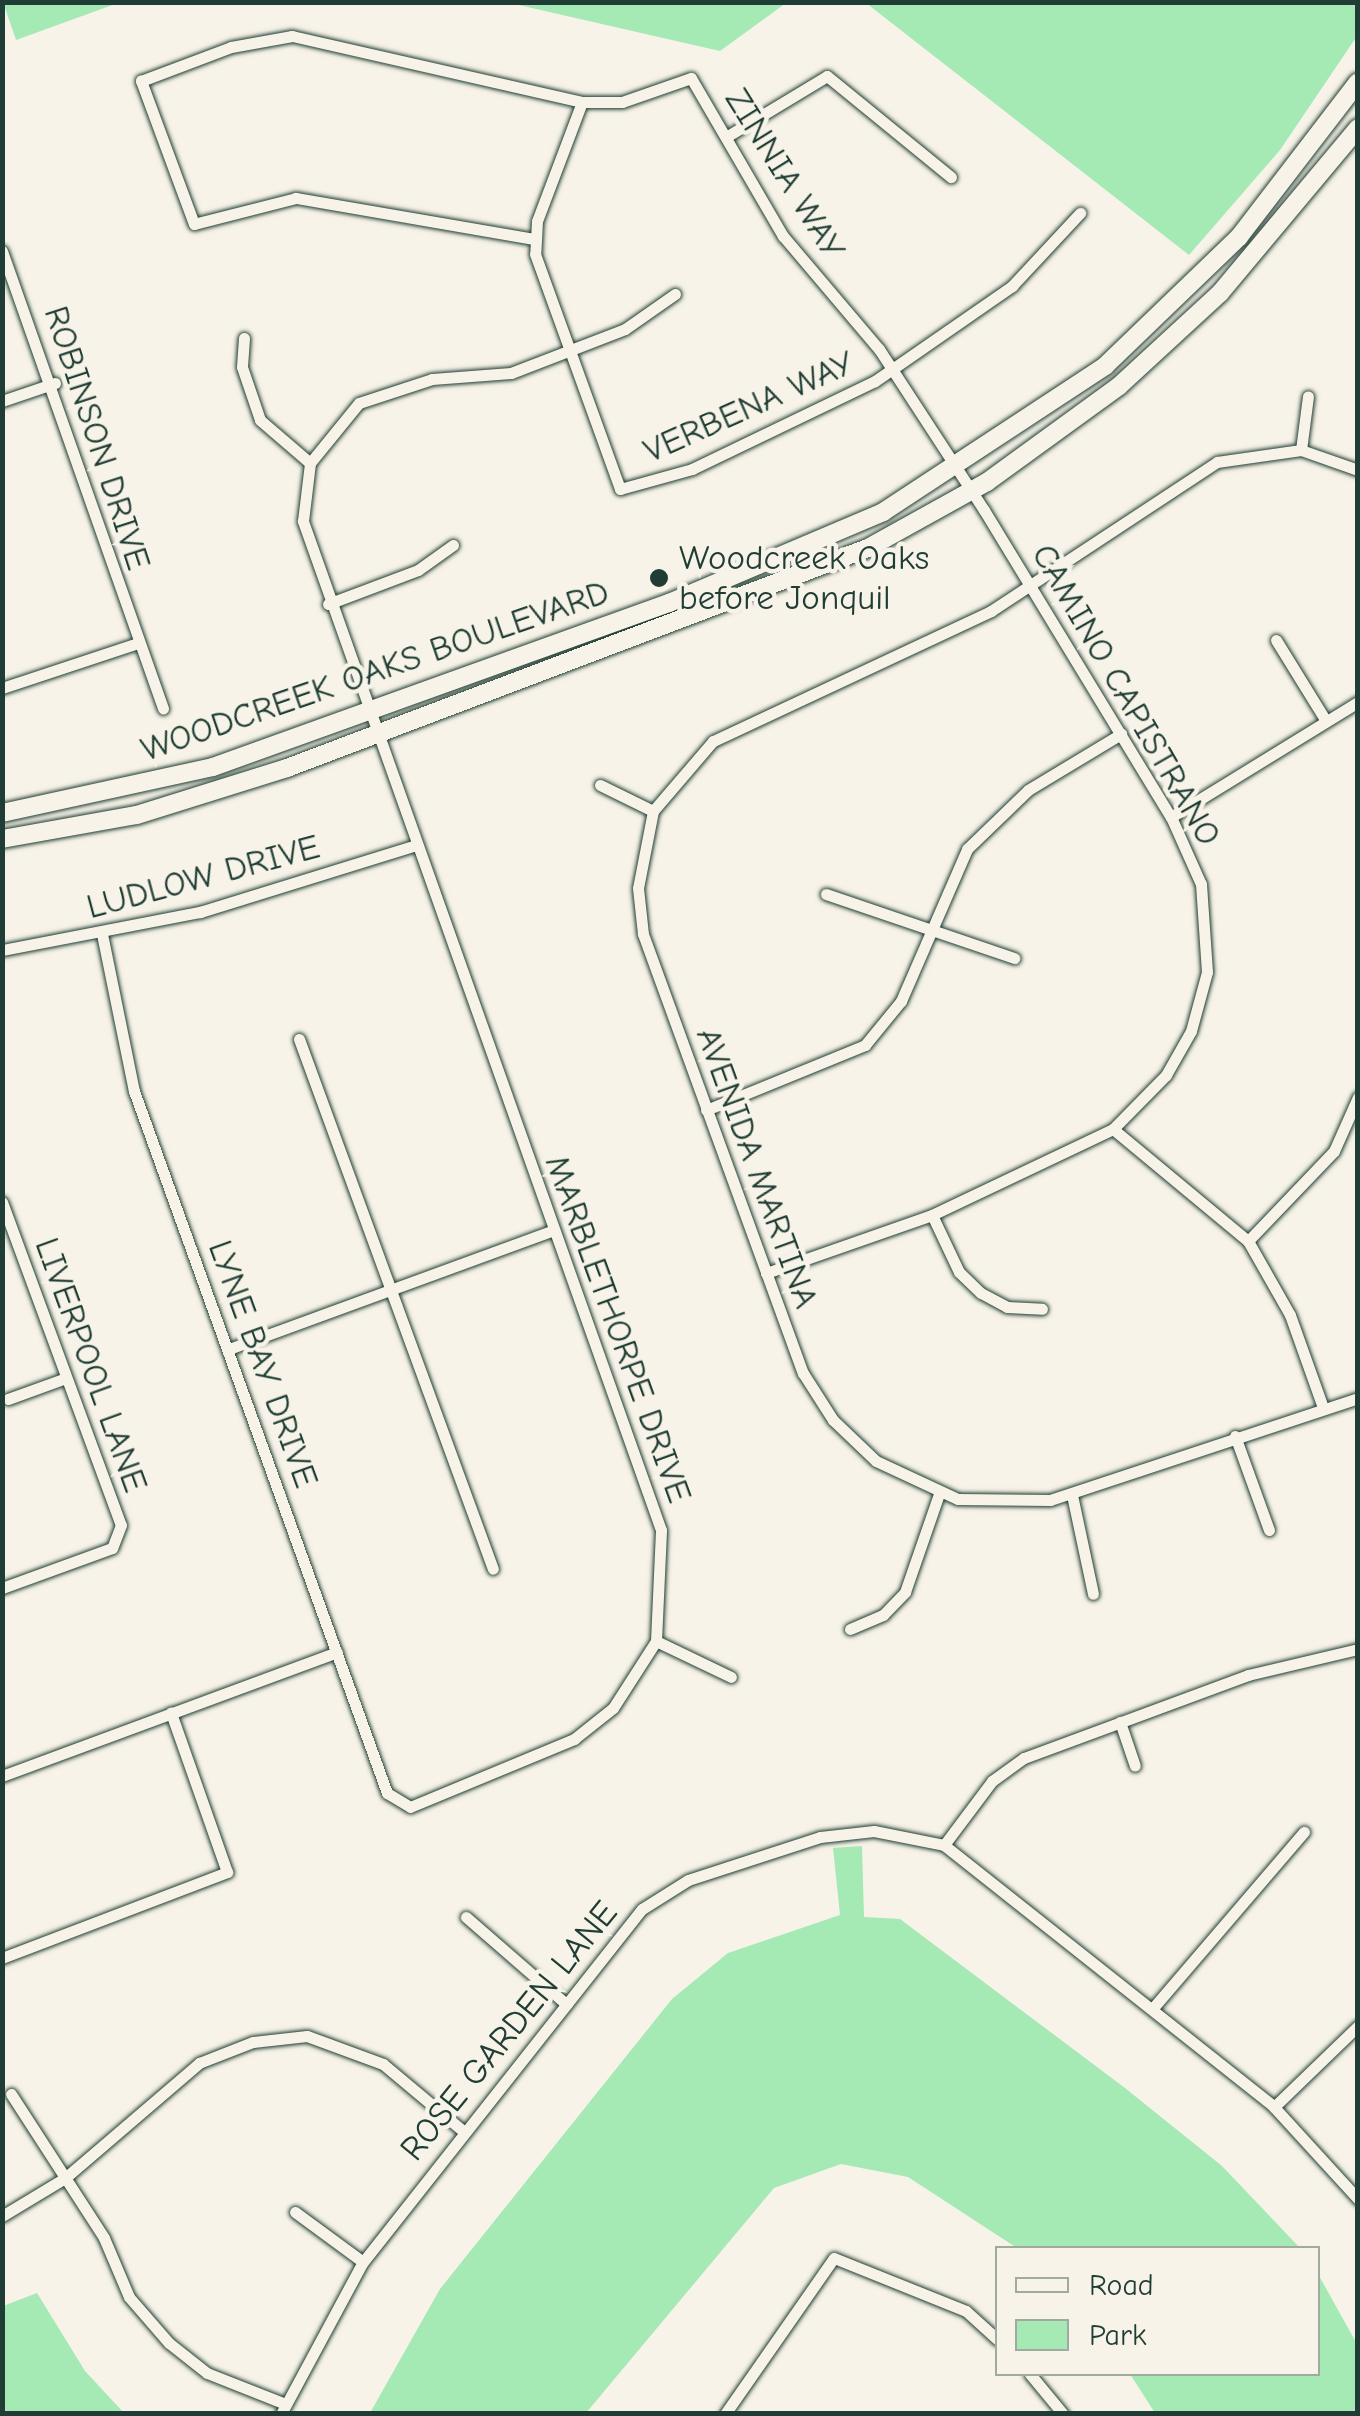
<!DOCTYPE html>
<html>
<head>
<meta charset="utf-8">
<style>
  body { margin:0 }
  #map { position:relative; width:1360px; height:2416px; overflow:hidden; background:#f7f3e8; font-family:"Comic Neue",sans-serif }
  div>[style] { position:absolute }
  .green>* { inset:0; background:#a5e9b4 }
  .roads { filter:drop-shadow(0 0 2px #1f3d34) drop-shadow(0 0 2px #1f3d34) }
  .street>* { height:11px; margin:-5.5px; padding:0 5.5px; transform-origin:5.5px; border-radius:5.5px; background:#f7f3e8 }
  .secondary>* { height:18px; margin:-9px; padding:0 9px; transform-origin:9px; border-radius:9px; background:#f7f3e8 }
  .dots>* { width:28px; height:28px; translate:-50% -50%; box-sizing:border-box; border:5px solid #f7f3e8; border-radius:50% }
  span { translate:-50% -50%; white-space:nowrap; text-align:center; line-height:1.15; -webkit-text-stroke:9px #f7f3e8; paint-order:stroke }
  .street-label { font-size:35px; color:#1f3d34 }
  .poi-label { font-size:35px; color:#1f3d34 }
  .left { translate:0 -50%; text-align:left }
  .frame { position:absolute; inset:0; border:5px solid #1f3d34; pointer-events:none }
  .legend { position:absolute; left:995px; top:2246px; width:325px; height:130px; box-sizing:border-box; background:#f7f3e8; border:2px solid #a1aaa0; margin:0; padding:12px 18px; list-style:none; font-size:30px; color:#1f3d34 }
  .legend li { display:flex; align-items:center; gap:20px; height:50px }
  .legend b { width:50px; border:2px solid #a1aaa0 }
</style>
</head>
<body>
<div id="map">
  <div class="green">
    <i style="clip-path:polygon(3px 2px,118px 2px,118px 3px,16px 40px)"></i>
    <i style="clip-path:polygon(510px 3px,786px 3px,720px 51px)"></i>
    <i style="clip-path:polygon(866px 3px,1357px 3px,1357px 36px,1280px 150px,1189px 255px)"></i>
    <i style="clip-path:polygon(862px 1846px,864px 1917px,900px 1919px,1125px 2088px,1222px 2166px,1300px 2248px,1017px 2248px,908px 2177px,841px 2164px,774px 2188px,586px 2413px,370px 2413px,440px 2289px,672px 1999px,728px 1953px,840px 1915px,833px 1848px)"></i>
    <i style="clip-path:polygon(1318px 2274px,1357px 2344px,1357px 2413px,1155px 2413px,1130px 2374px,1318px 2374px)"></i>
    <i style="clip-path:polygon(37px 2293px,85px 2371px,124px 2413px,3px 2413px,3px 2306px)"></i>
  </div>
  <div class="roads">
    <div class="street">
      <i style="left:582px;top:102px;width:127px;rotate:110.7deg"></i>
      <i style="left:537px;top:221px;width:33px;rotate:93deg"></i>
      <i style="left:535px;top:254px;width:250px;rotate:70.1deg"></i>
      <i style="left:620px;top:489px;width:75px;rotate:-15.5deg"></i>
      <i style="left:692px;top:469px;width:203px;rotate:-25.7deg"></i>
      <i style="left:875px;top:381px;width:167px;rotate:-34.7deg"></i>
      <i style="left:1012px;top:286px;width:100px;rotate:-47deg"></i>
      <i style="left:726px;top:137px;width:118px;rotate:-31.1deg"></i>
      <i style="left:827px;top:76px;width:160px;rotate:39.2deg"></i>
      <i style="left:534px;top:239px;width:242px;rotate:-170.2deg"></i>
      <i style="left:296px;top:198px;width:105px;rotate:165.7deg"></i>
      <i style="left:194px;top:224px;width:153px;rotate:-110.3deg"></i>
      <i style="left:141px;top:81px;width:96px;rotate:-20.7deg"></i>
      <i style="left:231px;top:47px;width:62px;rotate:-10.2deg"></i>
      <i style="left:292px;top:36px;width:297px;rotate:12.8deg"></i>
      <i style="left:582px;top:102px;width:40px"></i>
      <i style="left:622px;top:102px;width:73px;rotate:-19.2deg"></i>
      <i style="left:691px;top:78px;width:183px;rotate:59.8deg"></i>
      <i style="left:783px;top:236px;width:148px;rotate:49.7deg"></i>
      <i style="left:879px;top:349px;width:192px;rotate:56.9deg"></i>
      <i style="left:984px;top:510px;width:359px;rotate:58.7deg"></i>
      <i style="left:1171px;top:817px;width:73px;rotate:65.9deg"></i>
      <i style="left:1201px;top:884px;width:88px;rotate:86.1deg"></i>
      <i style="left:1207px;top:972px;width:61px;rotate:105.2deg"></i>
      <i style="left:1191px;top:1031px;width:51px;rotate:119.6deg"></i>
      <i style="left:1166px;top:1075px;width:76px;rotate:134.5deg"></i>
      <i style="left:1113px;top:1129px;width:200px;rotate:154.6deg"></i>
      <i style="left:932px;top:1215px;width:176px;rotate:160.7deg"></i>
      <i style="left:2px;top:251px;width:485px;rotate:70.6deg"></i>
      <i style="left:244px;top:338px;width:29px;rotate:94deg"></i>
      <i style="left:242px;top:367px;width:56px;rotate:71.2deg"></i>
      <i style="left:260px;top:420px;width:66px;rotate:40.7deg"></i>
      <i style="left:2px;top:401px;width:56px;rotate:-18.8deg"></i>
      <i style="left:1301px;top:450px;width:54px;rotate:-82.6deg"></i>
      <i style="left:1358px;top:470px;width:60px;rotate:-160.7deg"></i>
      <i style="left:1301px;top:450px;width:85px;rotate:171.9deg"></i>
      <i style="left:1217px;top:462px;width:271px;rotate:146.6deg"></i>
      <i style="left:991px;top:611px;width:307px;rotate:154.9deg"></i>
      <i style="left:713px;top:741px;width:92px;rotate:130.6deg"></i>
      <i style="left:653px;top:811px;width:78px;rotate:101deg"></i>
      <i style="left:638px;top:888px;width:46px;rotate:83.8deg"></i>
      <i style="left:643px;top:934px;width:467px;rotate:70deg"></i>
      <i style="left:803px;top:1373px;width:56px;rotate:57.4deg"></i>
      <i style="left:833px;top:1420px;width:59px;rotate:43.6deg"></i>
      <i style="left:876px;top:1461px;width:90px;rotate:24.9deg"></i>
      <i style="left:958px;top:1499px;width:92px;rotate:0.6deg"></i>
      <i style="left:1050px;top:1500px;width:324px;rotate:-18.3deg"></i>
      <i style="left:328px;top:604px;width:96px;rotate:-20.7deg"></i>
      <i style="left:418px;top:570px;width:43px;rotate:-35.5deg"></i>
      <i style="left:1276px;top:640px;width:95px;rotate:58.3deg"></i>
      <i style="left:2px;top:688px;width:140px;rotate:-18.3deg"></i>
      <i style="left:600px;top:785px;width:59px;rotate:26.1deg"></i>
      <i style="left:1171px;top:817px;width:220px;rotate:-31.6deg"></i>
      <i style="left:826px;top:894px;width:199px;rotate:18.8deg"></i>
      <i style="left:102px;top:934px;width:160px;rotate:78.5deg"></i>
      <i style="left:134px;top:1091px;width:746px;rotate:70.18deg"></i>
      <i style="left:387px;top:1793px;width:27px;rotate:31deg"></i>
      <i style="left:410px;top:1807px;width:178px;rotate:-22.5deg"></i>
      <i style="left:574px;top:1739px;width:50px;rotate:-38.5deg"></i>
      <i style="left:613px;top:1708px;width:80px;rotate:-57.3deg"></i>
      <i style="left:656px;top:1641px;width:111px;rotate:-87.4deg"></i>
      <i style="left:661px;top:1530px;width:1071px;rotate:-109.54deg"></i>
      <i style="left:303px;top:521px;width:58px;rotate:-83.1deg"></i>
      <i style="left:310px;top:463px;width:77px;rotate:-50.8deg"></i>
      <i style="left:359px;top:403px;width:77px;rotate:-18.2deg"></i>
      <i style="left:432px;top:379px;width:79px;rotate:-4.3deg"></i>
      <i style="left:511px;top:373px;width:122px;rotate:-21.1deg"></i>
      <i style="left:625px;top:329px;width:61px;rotate:-35deg"></i>
      <i style="left:2px;top:950px;width:202px;rotate:-10.9deg"></i>
      <i style="left:200px;top:912px;width:226px;rotate:-17.2deg"></i>
      <i style="left:299px;top:1039px;width:564px;rotate:69.9deg"></i>
      <i style="left:706px;top:1110px;width:172px;rotate:-22.2deg"></i>
      <i style="left:865px;top:1045px;width:57px;rotate:-50.7deg"></i>
      <i style="left:901px;top:1001px;width:166px;rotate:-66.5deg"></i>
      <i style="left:967px;top:849px;width:85px;rotate:-44deg"></i>
      <i style="left:1028px;top:790px;width:109px;rotate:-31.1deg"></i>
      <i style="left:1113px;top:1129px;width:175px;rotate:39.7deg"></i>
      <i style="left:1248px;top:1241px;width:85px;rotate:60.4deg"></i>
      <i style="left:1290px;top:1315px;width:96px;rotate:70.4deg"></i>
      <i style="left:2px;top:1202px;width:344px;rotate:69.8deg"></i>
      <i style="left:121px;top:1525px;width:25px;rotate:111deg"></i>
      <i style="left:112px;top:1548px;width:117px;rotate:160deg"></i>
      <i style="left:932px;top:1215px;width:63px;rotate:64.7deg"></i>
      <i style="left:959px;top:1272px;width:30px;rotate:44deg"></i>
      <i style="left:981px;top:1293px;width:30px;rotate:28deg"></i>
      <i style="left:1007px;top:1307px;width:35px;rotate:3deg"></i>
      <i style="left:1248px;top:1241px;width:124px;rotate:-46.3deg"></i>
      <i style="left:1334px;top:1151px;width:59px;rotate:-66deg"></i>
      <i style="left:229px;top:1349px;width:346px;rotate:-20.1deg"></i>
      <i style="left:8px;top:1399px;width:62px;rotate:-19.9deg"></i>
      <i style="left:1235px;top:1436px;width:100px;rotate:70.1deg"></i>
      <i style="left:1072px;top:1495px;width:101px;rotate:78deg"></i>
      <i style="left:850px;top:1629px;width:36px;rotate:-23deg"></i>
      <i style="left:883px;top:1615px;width:32px;rotate:-46deg"></i>
      <i style="left:905px;top:1592px;width:104px;rotate:-70.9deg"></i>
      <i style="left:656px;top:1641px;width:83px;rotate:25.6deg"></i>
      <i style="left:1120px;top:1722px;width:46px;rotate:71.2deg"></i>
      <i style="left:2px;top:1776px;width:357px;rotate:-20.3deg"></i>
      <i style="left:944px;top:1845px;width:80px;rotate:-53.1deg"></i>
      <i style="left:992px;top:1781px;width:39px;rotate:-36deg"></i>
      <i style="left:1024px;top:1758px;width:239px;rotate:-20.3deg"></i>
      <i style="left:1248px;top:1675px;width:113px;rotate:-13.3deg"></i>
      <i style="left:466px;top:1917px;width:133px;rotate:41deg"></i>
      <i style="left:2px;top:1958px;width:241px;rotate:-20.9deg"></i>
      <i style="left:227px;top:1872px;width:169px;rotate:-109.4deg"></i>
      <i style="left:1153px;top:2008px;width:232px;rotate:-49.4deg"></i>
      <i style="left:11px;top:2094px;width:171px;rotate:57.1deg"></i>
      <i style="left:104px;top:2238px;width:64px;rotate:67deg"></i>
      <i style="left:129px;top:2297px;width:61px;rotate:49deg"></i>
      <i style="left:169px;top:2343px;width:48px;rotate:38.3deg"></i>
      <i style="left:207px;top:2373px;width:82px;rotate:21.5deg"></i>
      <i style="left:1274px;top:2107px;width:117px;rotate:-44deg"></i>
      <i style="left:295px;top:2212px;width:84px;rotate:36.3deg"></i>
      <i style="left:2px;top:2216px;width:74px;rotate:-31.1deg"></i>
      <i style="left:65px;top:2178px;width:177px;rotate:-40.6deg"></i>
      <i style="left:199px;top:2063px;width:58px;rotate:-21.3deg"></i>
      <i style="left:253px;top:2042px;width:54px;rotate:-6.3deg"></i>
      <i style="left:307px;top:2036px;width:81px;rotate:20.2deg"></i>
      <i style="left:383px;top:2064px;width:104px;rotate:39.9deg"></i>
      <i style="left:1030px;top:2374px;width:52px;rotate:50.5deg"></i>
      <i style="left:281px;top:2414px;width:173px;rotate:-61.7deg"></i>
      <i style="left:363px;top:2262px;width:450px;rotate:-51.7deg"></i>
      <i style="left:642px;top:1909px;width:54px;rotate:-32.2deg"></i>
      <i style="left:688px;top:1880px;width:139px;rotate:-18deg"></i>
      <i style="left:820px;top:1837px;width:54px;rotate:-6.3deg"></i>
      <i style="left:874px;top:1831px;width:71px;rotate:11.3deg"></i>
      <i style="left:944px;top:1845px;width:421px;rotate:38.4deg"></i>
      <i style="left:1274px;top:2107px;width:125px;rotate:47.6deg"></i>
      <i style="left:725px;top:2414px;width:190px;rotate:-55.1deg"></i>
      <i style="left:834px;top:2258px;width:142px;rotate:21.9deg"></i>
      <i style="left:966px;top:2311px;width:43px;rotate:42.2deg"></i>
    </div>
    <div class="secondary">
      <i style="left:2px;top:813px;width:216px;rotate:-12.3deg"></i>
      <i style="left:213px;top:767px;width:485px;rotate:-19.8deg"></i>
      <i style="left:669px;top:603px;width:233px;rotate:-23deg"></i>
      <i style="left:883px;top:512px;width:266px;rotate:-33.3deg"></i>
      <i style="left:1105px;top:366px;width:186px;rotate:-43.9deg"></i>
      <i style="left:1239px;top:237px;width:195px;rotate:-52.5deg"></i>
      <i style="left:2px;top:839px;width:137px;rotate:-10.1deg"></i>
      <i style="left:137px;top:815px;width:157px;rotate:-17.4deg"></i>
      <i style="left:287px;top:768px;width:621px;rotate:-20.74deg"></i>
      <i style="left:868px;top:548px;width:136px;rotate:-29deg"></i>
      <i style="left:987px;top:482px;width:163px;rotate:-36deg"></i>
      <i style="left:1119px;top:386px;width:137px;rotate:-42.6deg"></i>
      <i style="left:1220px;top:293px;width:215px;rotate:-50.1deg"></i>
    </div>
  </div>
  <div class="dots">
    <i style="left:659px;top:578px;background:#1f3d34"></i>
  </div>
  <div class="street-label">
    <span style="left:785px;top:174px;rotate:58deg">ZINNIA WAY</span>
    <span style="left:749px;top:407px;rotate:-24deg">VERBENA WAY</span>
    <span style="left:97px;top:438px;rotate:72deg">ROBINSON DRIVE</span>
    <span style="left:375px;top:671px;rotate:-19deg">WOODCREEK OAKS BOULEVARD</span>
    <span style="left:1126px;top:695px;rotate:60deg">CAMINO CAPISTRANO</span>
    <span style="left:203px;top:877px;rotate:-15deg">LUDLOW DRIVE</span>
    <span style="left:757px;top:1168px;rotate:70deg">AVENIDA MARTINA</span>
    <span style="left:618px;top:1329px;rotate:70deg">MARBLETHORPE DRIVE</span>
    <span style="left:263px;top:1364px;rotate:70deg">LYNE BAY DRIVE</span>
    <span style="left:91px;top:1365px;rotate:70deg">LIVERPOOL LANE</span>
    <span style="left:509px;top:2031px;rotate:-51deg">ROSE GARDEN LANE</span>
  </div>
  <div class="poi-label">
    <span class="left" style="left:679px;top:578px">Woodcreek Oaks<br>before Jonquil</span>
  </div>
  <div class="frame"></div>
  <ul class="legend">
  <li><b style="height:12px;background:#f7f3e8"></b>Road</li>
  <li><b style="height:28px;background:#a5e9b4"></b>Park</li>
  </ul>
</div>
</body>
</html>
